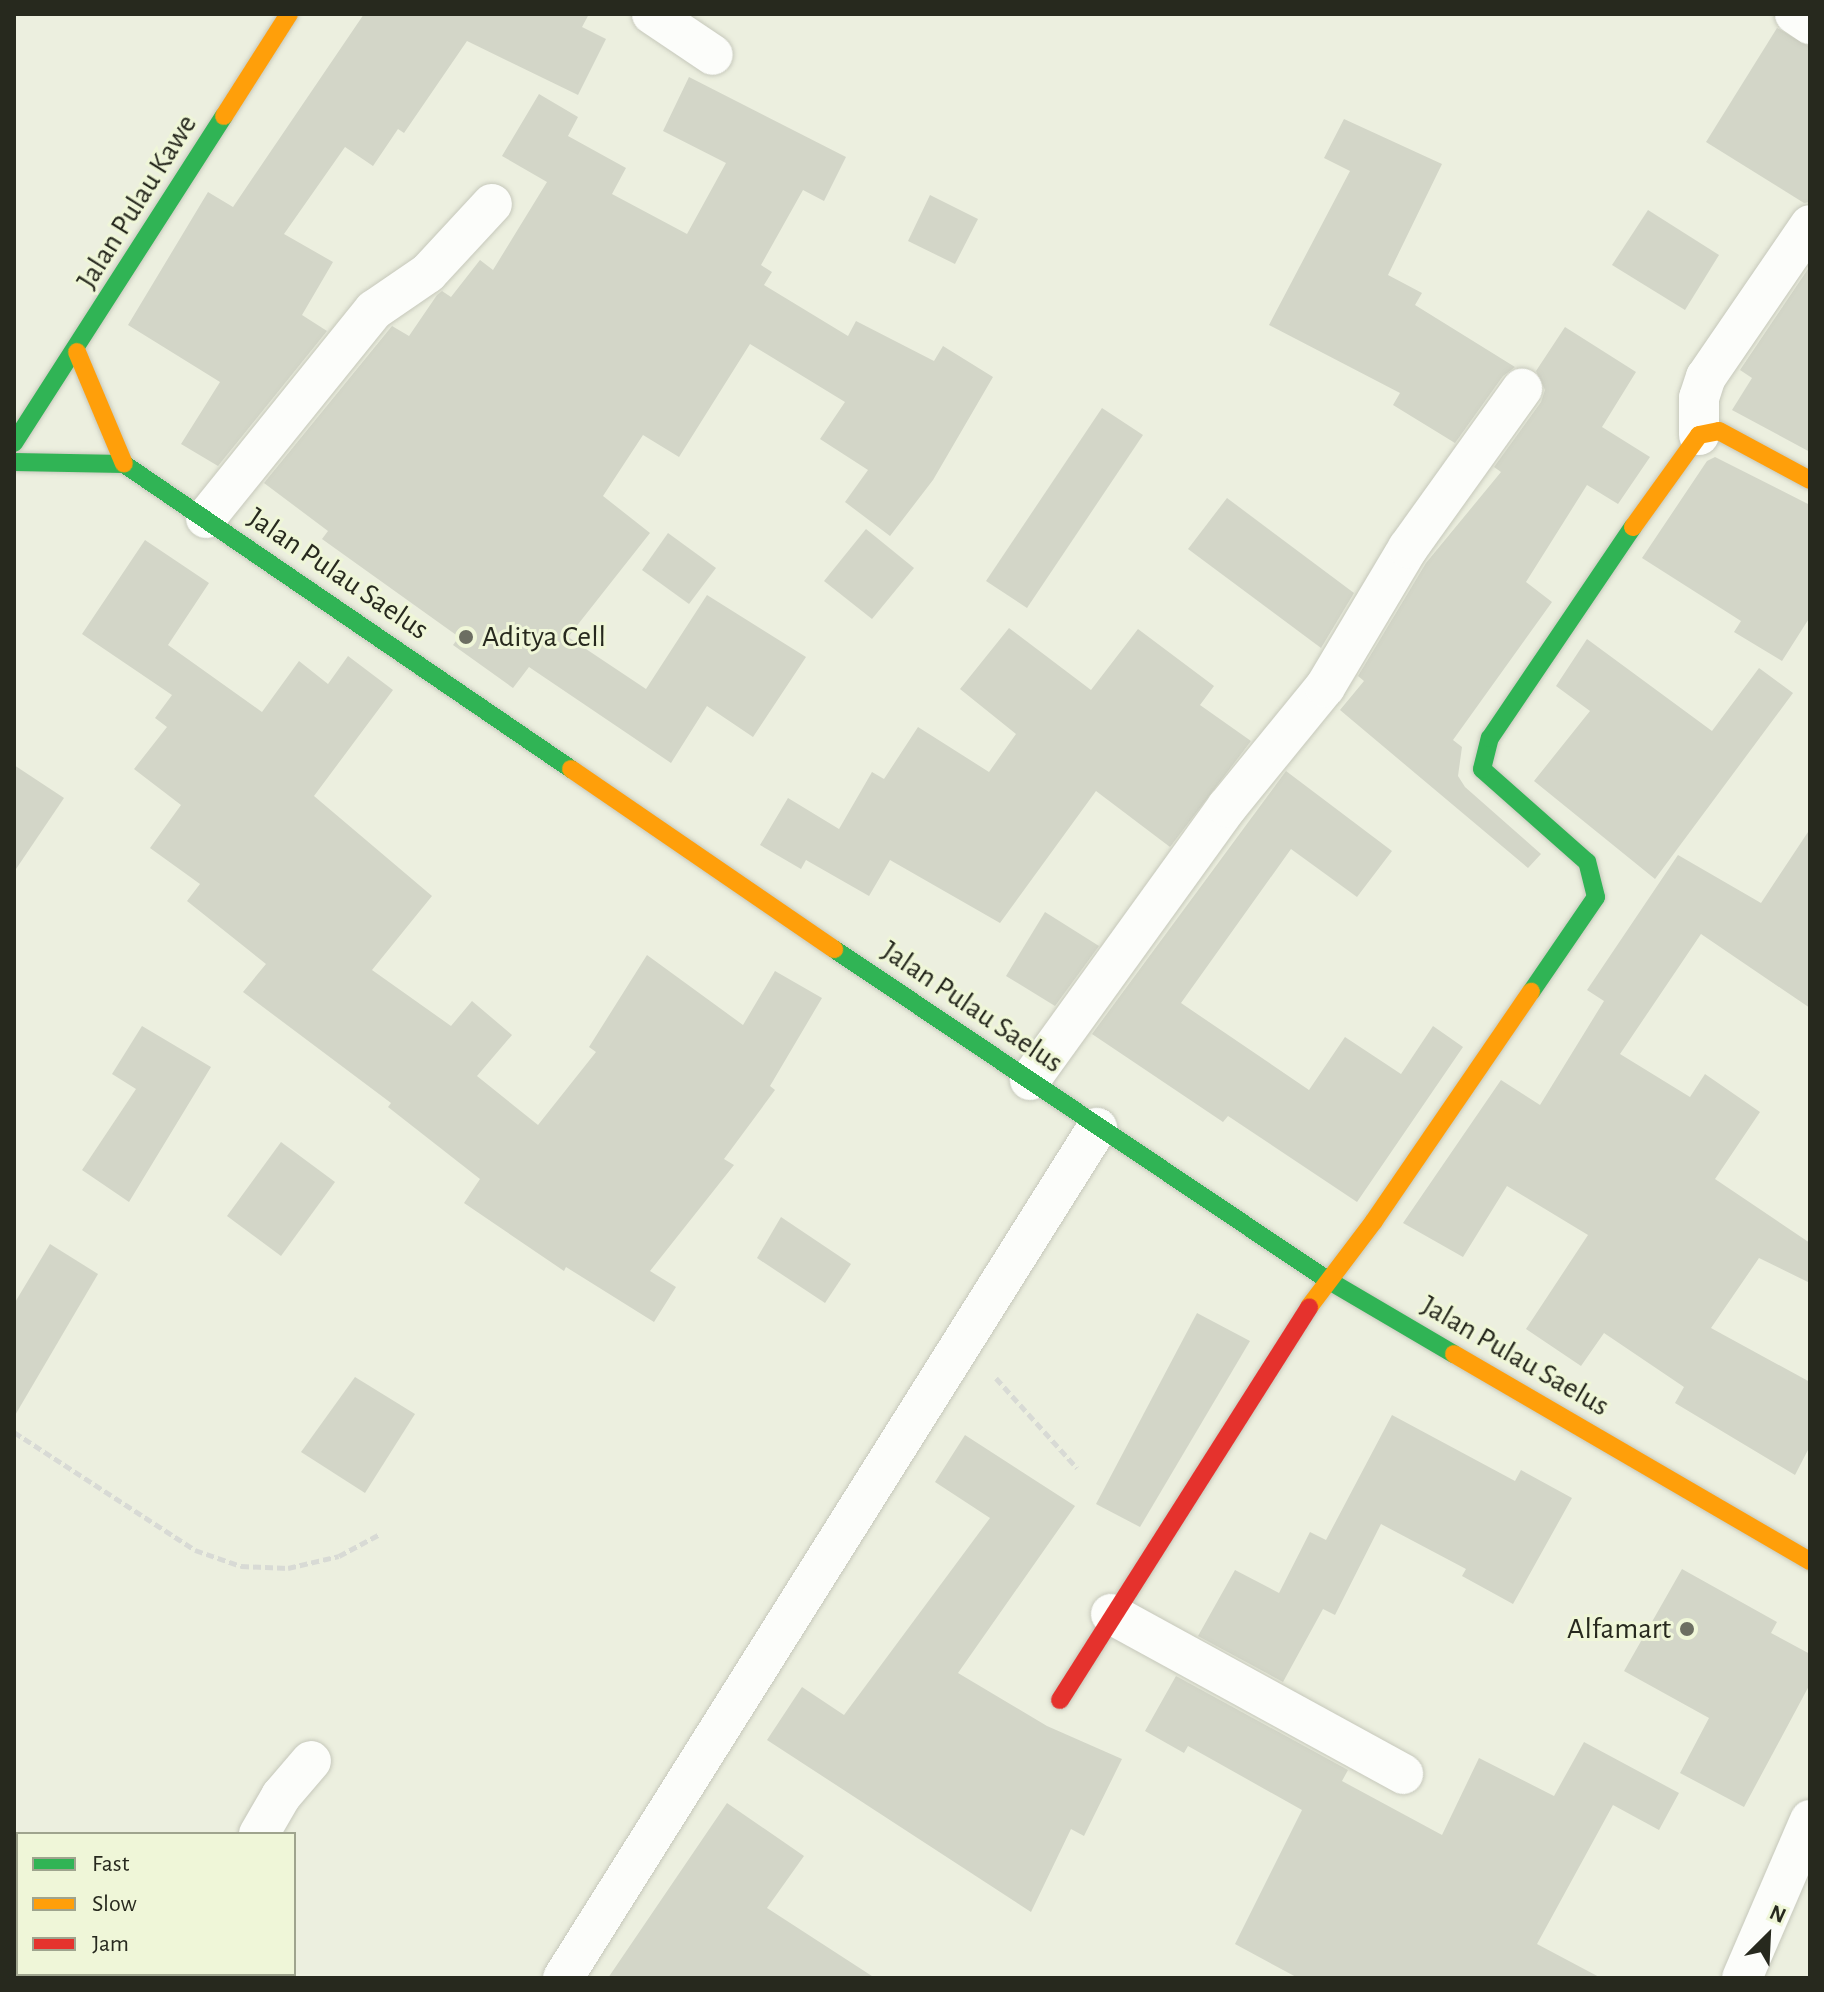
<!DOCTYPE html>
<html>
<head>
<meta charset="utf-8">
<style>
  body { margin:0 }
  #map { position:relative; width:1824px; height:1992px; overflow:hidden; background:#ecefdf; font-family:"Alegreya Sans",sans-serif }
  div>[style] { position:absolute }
  .building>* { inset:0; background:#d3d6c8 }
  .path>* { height:5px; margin-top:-2.5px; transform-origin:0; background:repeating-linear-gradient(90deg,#d8dad5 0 8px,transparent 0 12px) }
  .roads { filter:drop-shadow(0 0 2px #c6c8bb) drop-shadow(0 0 2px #c6c8bb) }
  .street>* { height:40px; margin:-20px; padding:0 20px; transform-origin:20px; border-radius:20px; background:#fcfdfa }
  .fast>* { height:18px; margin:-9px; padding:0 9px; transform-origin:9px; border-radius:9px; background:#30b455 }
  .slow>* { height:18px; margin:-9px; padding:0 9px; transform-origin:9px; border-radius:9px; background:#ff9f0a }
  .jam>* { height:18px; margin:-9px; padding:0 9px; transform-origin:9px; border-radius:9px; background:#e5322d }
  .dots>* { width:22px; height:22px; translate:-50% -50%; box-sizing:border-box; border:4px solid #eff6d8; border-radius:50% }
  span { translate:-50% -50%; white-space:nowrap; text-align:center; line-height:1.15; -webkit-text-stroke:6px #eff6d8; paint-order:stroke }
  .street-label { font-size:30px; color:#27291e }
  .poi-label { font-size:30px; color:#27291e }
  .left { translate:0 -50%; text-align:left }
  .right { translate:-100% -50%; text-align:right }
  .frame { position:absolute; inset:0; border:16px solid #27291e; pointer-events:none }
  .legend { position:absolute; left:16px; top:1832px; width:280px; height:144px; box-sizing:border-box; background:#eff6d8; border:2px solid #9fa48e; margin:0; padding:10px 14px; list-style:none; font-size:24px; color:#27291e }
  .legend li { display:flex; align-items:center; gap:16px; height:40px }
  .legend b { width:40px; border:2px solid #9fa48e }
  .north { position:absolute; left:1728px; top:1896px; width:80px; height:80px; -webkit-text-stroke:6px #eff6d8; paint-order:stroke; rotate:24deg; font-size:22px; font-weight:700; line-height:32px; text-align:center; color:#27291e }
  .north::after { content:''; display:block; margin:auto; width:28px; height:36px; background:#27291e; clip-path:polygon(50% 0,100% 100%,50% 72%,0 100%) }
</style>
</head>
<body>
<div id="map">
  <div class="building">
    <i style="clip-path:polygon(364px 14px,589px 14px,582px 27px,606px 39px,578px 95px,467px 41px,404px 133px,398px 129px,373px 166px,345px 147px,284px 234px,333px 262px,302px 315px,327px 331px,218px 466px,181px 444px,220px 382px,128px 325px,208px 192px,233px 207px)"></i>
    <i style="clip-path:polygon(1777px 28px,1810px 47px,1810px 202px,1804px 203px,1706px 142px)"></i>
    <i style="clip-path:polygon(689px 77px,846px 157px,824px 201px,803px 190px,761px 265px,772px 272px,764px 285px,848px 336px,856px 321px,934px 361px,943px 346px,993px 377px,933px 480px,890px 536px,845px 502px,868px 470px,820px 439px,845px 402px,750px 344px,679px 457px,643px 435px,603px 496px,650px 533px,568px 637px,646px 689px,707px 595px,806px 657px,753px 737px,707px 706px,671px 763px,529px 667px,513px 688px,453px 645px,459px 637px,322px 539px,328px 531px,264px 483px,392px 326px,409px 336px,437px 295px,442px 291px,451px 297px,480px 260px,493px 270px,547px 182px,502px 156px,539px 94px,578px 117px,568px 136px,626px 168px,612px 194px,687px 234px,726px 163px,663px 131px)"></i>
    <i style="clip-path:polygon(1344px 119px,1442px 164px,1388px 275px,1422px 293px,1415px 305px,1515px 367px,1503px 376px,1455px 443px,1393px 405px,1400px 393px,1269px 325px,1350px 171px,1324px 158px)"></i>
    <i style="clip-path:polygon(930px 195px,978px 219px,955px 264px,908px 241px)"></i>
    <i style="clip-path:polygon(1648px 210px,1719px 255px,1685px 310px,1612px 265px)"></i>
    <i style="clip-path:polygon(1810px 266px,1810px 452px,1732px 410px,1752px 378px,1740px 370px)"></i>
    <i style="clip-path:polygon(1565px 327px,1636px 372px,1602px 427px,1650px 457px,1618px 504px,1587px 485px,1526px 582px,1552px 602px,1453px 740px,1462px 747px,1458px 776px,1465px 787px,1541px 854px,1528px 868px,1340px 710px,1364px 681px,1358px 676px,1426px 563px,1501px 472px,1494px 467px,1541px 402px,1545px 390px,1536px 371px)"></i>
    <i style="clip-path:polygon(1102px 408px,1143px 435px,1027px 608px,986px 581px)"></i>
    <i style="clip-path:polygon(1715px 457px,1810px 505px,1810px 617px,1782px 661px,1734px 632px,1741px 621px,1642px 558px,1707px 461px)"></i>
    <i style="clip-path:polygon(1227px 498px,1354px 593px,1321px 648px,1188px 549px)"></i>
    <i style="clip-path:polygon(866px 529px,914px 568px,872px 619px,824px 581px)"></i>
    <i style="clip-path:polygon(668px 533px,716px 568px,689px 604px,642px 570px)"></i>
    <i style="clip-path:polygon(145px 540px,209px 583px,168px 645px,262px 712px,299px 661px,328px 684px,348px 656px,393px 690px,314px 796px,432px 896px,372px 970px,451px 1026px,472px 1001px,512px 1035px,477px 1076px,538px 1125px,596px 1052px,589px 1047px,647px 955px,743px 1025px,775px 971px,822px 998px,770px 1086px,775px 1090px,724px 1159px,734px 1165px,650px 1271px,676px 1287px,654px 1322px,566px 1267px,564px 1271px,464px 1203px,480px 1179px,388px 1107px,391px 1103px,243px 992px,266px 964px,187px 901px,200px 884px,150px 848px,181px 805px,134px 769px,167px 727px,155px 718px,172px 695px,82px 634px)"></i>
    <i style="clip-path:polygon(1009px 628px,1091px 690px,1138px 629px,1214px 686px,1200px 705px,1251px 741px,1170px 847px,1096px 791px,1000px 923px,890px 860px,869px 896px,806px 860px,801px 869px,760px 845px,788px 798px,839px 829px,872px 772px,884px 779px,918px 727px,989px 772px,1016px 734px,960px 689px)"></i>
    <i style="clip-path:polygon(1587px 639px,1712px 731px,1759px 668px,1793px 693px,1655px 879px,1534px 781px,1590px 711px,1556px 686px)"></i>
    <i style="clip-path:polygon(14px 765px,64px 798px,14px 872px)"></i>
    <i style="clip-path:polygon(1286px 771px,1392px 851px,1357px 897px,1291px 849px,1181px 1003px,1309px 1090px,1345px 1037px,1401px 1074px,1433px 1026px,1463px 1047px,1357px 1202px,1228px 1116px,1223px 1122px,1092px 1034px)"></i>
    <i style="clip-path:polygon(1810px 829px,1810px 1008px,1701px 934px,1620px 1054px,1690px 1097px,1705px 1074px,1760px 1112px,1715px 1179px,1810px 1243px,1810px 1283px,1759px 1258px,1711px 1328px,1810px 1382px,1810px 1446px,1795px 1475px,1675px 1403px,1684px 1387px,1604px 1333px,1581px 1366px,1526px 1329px,1588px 1235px,1507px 1186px,1463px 1257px,1403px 1223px,1501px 1080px,1540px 1105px,1604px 1001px,1587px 990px,1678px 855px,1761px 903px)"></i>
    <i style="clip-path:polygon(1045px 912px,1099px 946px,1055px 1006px,1006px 976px)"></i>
    <i style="clip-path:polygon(142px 1026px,211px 1067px,129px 1202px,82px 1170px,136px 1089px,112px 1074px)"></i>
    <i style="clip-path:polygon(281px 1142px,335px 1182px,281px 1256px,227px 1216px)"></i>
    <i style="clip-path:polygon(781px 1217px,851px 1264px,825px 1303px,757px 1258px)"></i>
    <i style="clip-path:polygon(50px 1244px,98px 1274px,14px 1417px,14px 1304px)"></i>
    <i style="clip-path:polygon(1197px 1313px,1250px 1341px,1140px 1527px,1096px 1504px)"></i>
    <i style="clip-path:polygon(355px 1377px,415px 1414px,365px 1493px,301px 1452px)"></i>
    <i style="clip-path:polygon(1392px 1415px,1515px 1481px,1521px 1470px,1572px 1498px,1513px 1604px,1462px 1576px,1466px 1569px,1381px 1524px,1335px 1615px,1323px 1609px,1283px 1682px,1198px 1636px,1235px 1570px,1279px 1593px,1310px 1532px,1326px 1540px)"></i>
    <i style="clip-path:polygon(965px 1435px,1075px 1506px,958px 1673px,1047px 1726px,1122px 1759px,1084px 1836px,1071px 1829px,1031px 1912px,767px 1740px,802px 1687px,844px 1715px,990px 1518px,935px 1482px)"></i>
    <i style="clip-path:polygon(1682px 1569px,1777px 1622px,1771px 1633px,1810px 1654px,1810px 1684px,1744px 1807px,1680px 1773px,1709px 1718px,1624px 1671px)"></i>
    <i style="clip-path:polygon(1176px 1676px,1348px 1770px,1342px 1781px,1442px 1835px,1479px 1758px,1554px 1796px,1584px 1742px,1679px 1793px,1659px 1830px,1613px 1805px,1537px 1944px,1601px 1978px,1298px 1978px,1235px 1944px,1302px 1810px,1188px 1746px,1184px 1753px,1145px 1731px)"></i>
    <i style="clip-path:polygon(727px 1803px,804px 1856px,767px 1908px,875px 1978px,608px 1978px)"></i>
  </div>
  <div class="path">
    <i style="left:996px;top:1378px;width:121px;rotate:48deg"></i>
    <i style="left:14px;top:1432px;width:216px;rotate:33.1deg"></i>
    <i style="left:195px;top:1550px;width:49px;rotate:19.2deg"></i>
    <i style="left:241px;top:1566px;width:47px;rotate:2.4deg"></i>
    <i style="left:288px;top:1568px;width:52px;rotate:-13.2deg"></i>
    <i style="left:339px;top:1556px;width:47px;rotate:-28.2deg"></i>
  </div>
  <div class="roads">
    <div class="street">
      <i style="left:652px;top:14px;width:73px;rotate:33.9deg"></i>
      <i style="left:1795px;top:14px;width:18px;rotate:34deg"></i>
      <i style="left:1699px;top:435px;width:37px;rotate:-90deg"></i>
      <i style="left:1699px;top:398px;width:22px;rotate:-72deg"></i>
      <i style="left:1706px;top:377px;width:184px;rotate:-55.6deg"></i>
      <i style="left:206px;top:518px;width:267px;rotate:-51.1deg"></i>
      <i style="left:374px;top:310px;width:65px;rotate:-34.4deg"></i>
      <i style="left:428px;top:273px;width:94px;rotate:-47.2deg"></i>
      <i style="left:1030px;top:1080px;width:337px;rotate:-54.2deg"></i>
      <i style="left:1227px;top:807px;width:155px;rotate:-50.8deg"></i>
      <i style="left:1325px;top:687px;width:162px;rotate:-59.2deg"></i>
      <i style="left:1408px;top:548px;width:196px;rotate:-54.4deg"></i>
      <i style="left:1111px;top:1614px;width:333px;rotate:28.7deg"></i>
      <i style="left:259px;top:1834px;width:44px;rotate:-59.9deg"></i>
      <i style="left:281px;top:1796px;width:46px;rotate:-49.4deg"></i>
      <i style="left:175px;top:1978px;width:4px;rotate:-63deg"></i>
      <i style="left:563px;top:1978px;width:1004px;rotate:-57.86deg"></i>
      <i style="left:1742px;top:1978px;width:172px;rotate:-66.7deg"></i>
    </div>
    <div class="fast">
      <i style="left:14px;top:443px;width:389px;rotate:-57.3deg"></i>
      <i style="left:14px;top:462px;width:110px;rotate:1deg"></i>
      <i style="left:124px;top:464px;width:541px;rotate:34.31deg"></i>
      <i style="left:834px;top:949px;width:592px;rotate:33.85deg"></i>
      <i style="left:1326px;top:1279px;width:148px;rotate:30.4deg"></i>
      <i style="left:1531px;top:992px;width:115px;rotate:-55.6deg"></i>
      <i style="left:1596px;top:897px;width:36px;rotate:-104deg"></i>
      <i style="left:1587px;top:862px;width:140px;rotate:-138.5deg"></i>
      <i style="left:1482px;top:769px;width:32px;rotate:-76deg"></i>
      <i style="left:1490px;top:738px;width:255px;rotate:-55.9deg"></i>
    </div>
    <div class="slow">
      <i style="left:224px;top:116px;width:121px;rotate:-57.5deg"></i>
      <i style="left:77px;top:352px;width:121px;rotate:67.2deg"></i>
      <i style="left:1633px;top:527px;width:113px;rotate:-54.3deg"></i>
      <i style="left:1699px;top:435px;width:20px;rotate:-11deg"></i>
      <i style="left:1719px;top:431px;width:103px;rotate:28.3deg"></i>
      <i style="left:571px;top:769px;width:319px;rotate:34.4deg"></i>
      <i style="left:1309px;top:1307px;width:108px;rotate:-52.9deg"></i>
      <i style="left:1374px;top:1221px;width:278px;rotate:-55.6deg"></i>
      <i style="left:1454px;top:1354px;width:412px;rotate:30.2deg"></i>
    </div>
    <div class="jam">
      <i style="left:1060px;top:1700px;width:465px;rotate:-57.6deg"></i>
    </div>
  </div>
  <div class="dots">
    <i style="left:466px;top:637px;background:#6c6e62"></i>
    <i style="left:1687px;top:1629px;background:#6c6e62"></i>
  </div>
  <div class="street-label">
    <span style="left:137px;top:202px;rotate:-58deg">Jalan Pulau Kawe</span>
    <span style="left:338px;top:574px;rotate:34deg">Jalan Pulau Saelus</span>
    <span style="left:972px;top:1007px;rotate:34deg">Jalan Pulau Saelus</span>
    <span style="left:1515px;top:1356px;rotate:30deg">Jalan Pulau Saelus</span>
  </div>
  <div class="poi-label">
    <span class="left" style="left:482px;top:637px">Aditya Cell</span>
    <span class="right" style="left:1671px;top:1629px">Alfamart</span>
  </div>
  <div class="frame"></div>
  <ul class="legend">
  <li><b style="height:10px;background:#30b455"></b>Fast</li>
  <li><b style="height:10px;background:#ff9f0a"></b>Slow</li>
  <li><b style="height:10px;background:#e5322d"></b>Jam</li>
  </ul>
  <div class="north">N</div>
</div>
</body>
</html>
